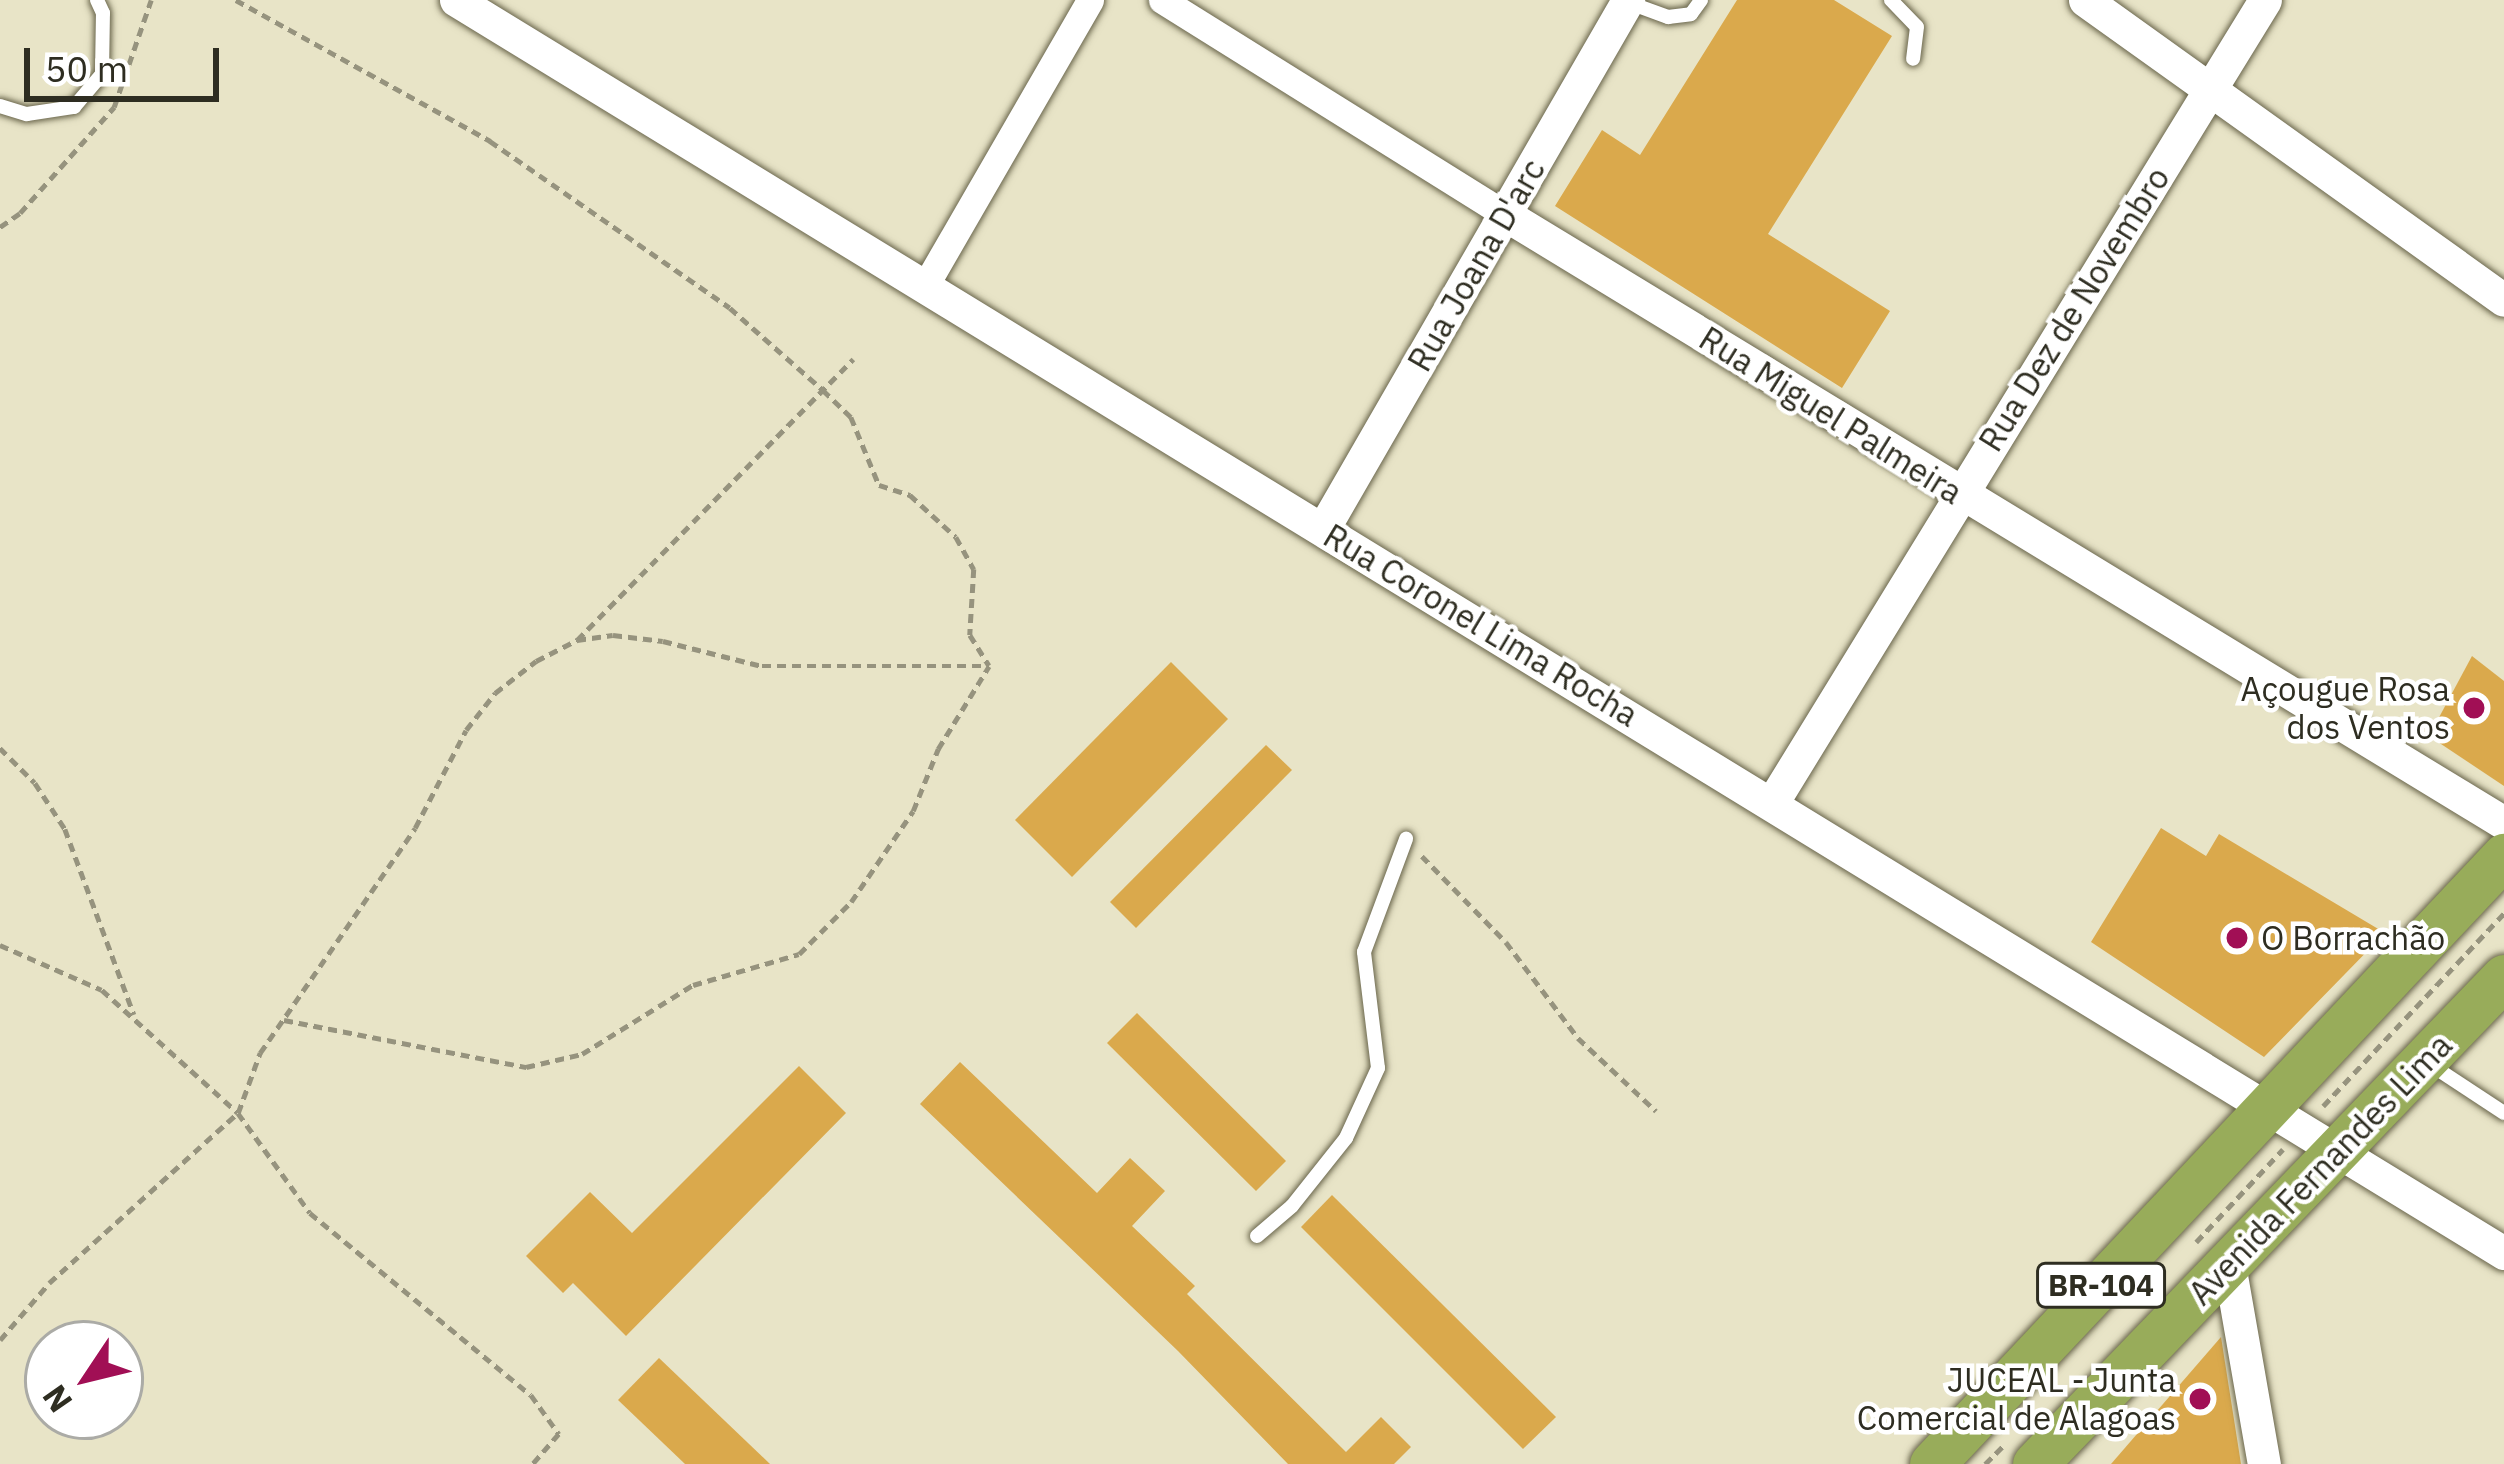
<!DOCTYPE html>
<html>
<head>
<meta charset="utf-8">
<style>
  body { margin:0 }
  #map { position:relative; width:2504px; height:1464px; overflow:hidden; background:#e8e4c7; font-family:"IBM Plex Sans",sans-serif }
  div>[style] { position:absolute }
  .building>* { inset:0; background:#daa94c }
  .path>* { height:4.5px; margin-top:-2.25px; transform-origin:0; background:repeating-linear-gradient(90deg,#96937e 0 9px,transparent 0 15px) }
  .roads { filter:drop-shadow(0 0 3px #69654b) drop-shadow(0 0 3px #69654b) }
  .service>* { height:14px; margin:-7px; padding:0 7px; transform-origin:7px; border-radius:7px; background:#fff }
  .minor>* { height:27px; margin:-13.5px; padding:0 13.5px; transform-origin:13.5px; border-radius:13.5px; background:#fff }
  .tertiary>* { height:33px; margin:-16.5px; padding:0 16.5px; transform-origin:16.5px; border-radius:16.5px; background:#fff }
  .trunk>* { height:45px; margin:-22.5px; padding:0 22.5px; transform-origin:22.5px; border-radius:22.5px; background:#98ac5a }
  .dots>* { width:33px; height:33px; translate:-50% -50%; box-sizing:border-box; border:6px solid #fff; border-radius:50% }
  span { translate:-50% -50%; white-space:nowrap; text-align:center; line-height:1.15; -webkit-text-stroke:9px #fff; paint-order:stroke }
  .shield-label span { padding:3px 9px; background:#fff; border:3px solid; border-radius:9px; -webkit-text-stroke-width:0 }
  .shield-label { font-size:30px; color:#2e2d21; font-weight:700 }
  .street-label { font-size:33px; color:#2e2d21 }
  .poi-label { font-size:33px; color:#2e2d21 }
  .right { translate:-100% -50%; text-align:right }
  .left { translate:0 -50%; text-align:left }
  .north { position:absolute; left:24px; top:1320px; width:120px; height:120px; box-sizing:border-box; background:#fff; border:3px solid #ababa6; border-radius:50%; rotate:235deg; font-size:33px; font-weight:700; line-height:48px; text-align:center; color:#2e2d21 }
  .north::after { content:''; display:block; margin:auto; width:42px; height:54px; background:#a10f55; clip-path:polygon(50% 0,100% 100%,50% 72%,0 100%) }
  .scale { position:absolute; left:24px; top:48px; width:195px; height:54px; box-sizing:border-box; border:6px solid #2e2d21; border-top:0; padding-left:15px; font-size:36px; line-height:42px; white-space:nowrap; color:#2e2d21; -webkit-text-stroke:9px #fff; paint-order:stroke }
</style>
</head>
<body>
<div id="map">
  <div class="building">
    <i style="clip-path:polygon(1737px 0,1834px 0,1892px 36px,1768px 234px,1890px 311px,1842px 388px,1555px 206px,1602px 130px,1640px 155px)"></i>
    <i style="clip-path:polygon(2472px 656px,2504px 681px,2504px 786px,2429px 736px)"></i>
    <i style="clip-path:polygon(1171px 662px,1228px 719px,1072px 877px,1015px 820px)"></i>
    <i style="clip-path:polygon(1266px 745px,1292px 770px,1136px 928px,1110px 902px)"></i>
    <i style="clip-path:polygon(2161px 828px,2206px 856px,2219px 834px,2385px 933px,2264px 1057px,2091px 942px)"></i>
    <i style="clip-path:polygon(1137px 1013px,1286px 1161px,1256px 1191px,1107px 1043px)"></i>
    <i style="clip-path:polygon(960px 1062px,1097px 1193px,1130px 1158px,1165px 1191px,1132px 1226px,1195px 1286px,1187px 1294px,1346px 1452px,1381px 1417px,1411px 1447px,1394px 1464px,1288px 1464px,1178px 1351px,920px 1104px)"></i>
    <i style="clip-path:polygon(799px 1066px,846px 1113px,626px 1336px,573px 1283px,563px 1293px,526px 1256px,590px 1192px,632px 1233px)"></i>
    <i style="clip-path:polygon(1332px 1195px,1556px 1417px,1523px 1449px,1301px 1227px)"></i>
    <i style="clip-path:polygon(2221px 1337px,2241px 1464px,2111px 1464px)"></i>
    <i style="clip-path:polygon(659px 1358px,770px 1464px,685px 1464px,618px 1400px)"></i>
  </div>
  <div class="path">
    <i style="left:236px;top:0;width:291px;rotate:29deg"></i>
    <i style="left:490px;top:141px;width:292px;rotate:34.8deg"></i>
    <i style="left:730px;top:308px;width:124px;rotate:41.4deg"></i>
    <i style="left:823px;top:390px;width:39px;rotate:44deg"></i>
    <i style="left:851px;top:417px;width:74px;rotate:67.6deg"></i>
    <i style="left:879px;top:485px;width:33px;rotate:18deg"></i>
    <i style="left:910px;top:495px;width:62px;rotate:42.4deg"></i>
    <i style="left:956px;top:537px;width:37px;rotate:61deg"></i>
    <i style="left:974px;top:569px;width:66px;rotate:93.5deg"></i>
    <i style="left:970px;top:635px;width:36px;rotate:58deg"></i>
    <i style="left:0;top:227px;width:24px;rotate:-35deg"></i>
    <i style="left:20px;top:213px;width:142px;rotate:-48.4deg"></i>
    <i style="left:114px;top:107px;width:113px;rotate:-70.9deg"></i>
    <i style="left:577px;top:640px;width:394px;rotate:-45.5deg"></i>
    <i style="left:0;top:748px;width:49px;rotate:45deg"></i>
    <i style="left:35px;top:783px;width:55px;rotate:56.9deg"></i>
    <i style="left:65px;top:829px;width:198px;rotate:69.6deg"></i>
    <i style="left:1422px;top:856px;width:120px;rotate:45.7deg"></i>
    <i style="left:1506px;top:942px;width:120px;rotate:53.1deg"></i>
    <i style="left:1578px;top:1038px;width:107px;rotate:43.1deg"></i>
    <i style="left:0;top:945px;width:111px;rotate:23.8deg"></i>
    <i style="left:102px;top:990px;width:183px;rotate:42.1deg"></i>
    <i style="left:238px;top:1113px;width:123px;rotate:54.2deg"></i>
    <i style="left:310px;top:1213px;width:286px;rotate:39.5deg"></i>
    <i style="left:531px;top:1395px;width:48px;rotate:54.3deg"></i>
    <i style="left:559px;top:1434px;width:40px;rotate:131deg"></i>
    <i style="left:284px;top:1020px;width:247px;rotate:11deg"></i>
    <i style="left:526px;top:1067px;width:57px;rotate:-13.1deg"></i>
    <i style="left:582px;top:1054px;width:131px;rotate:-31.9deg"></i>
    <i style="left:693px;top:985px;width:110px;rotate:-16.3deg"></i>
    <i style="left:799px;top:954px;width:74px;rotate:-45deg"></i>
    <i style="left:851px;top:902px;width:110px;rotate:-55.7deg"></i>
    <i style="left:913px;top:811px;width:67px;rotate:-68deg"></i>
    <i style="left:938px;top:749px;width:97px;rotate:-58.4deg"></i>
    <i style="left:2323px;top:1106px;width:265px;rotate:-46.8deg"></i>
    <i style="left:2196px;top:1242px;width:127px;rotate:-46.9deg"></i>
    <i style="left:0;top:1340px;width:75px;rotate:-49.3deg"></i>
    <i style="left:49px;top:1283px;width:254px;rotate:-42deg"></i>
    <i style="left:238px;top:1113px;width:64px;rotate:-69.9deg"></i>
    <i style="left:260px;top:1053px;width:273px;rotate:-55.4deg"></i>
    <i style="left:415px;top:828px;width:110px;rotate:-62.5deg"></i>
    <i style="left:466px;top:730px;width:47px;rotate:-51.9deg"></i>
    <i style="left:495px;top:693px;width:52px;rotate:-38deg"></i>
    <i style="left:536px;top:661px;width:46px;rotate:-27.1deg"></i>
    <i style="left:577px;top:640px;width:36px;rotate:-8deg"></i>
    <i style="left:613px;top:635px;width:50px;rotate:6.8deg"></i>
    <i style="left:663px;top:641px;width:102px;rotate:14.2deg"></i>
    <i style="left:762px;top:666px;width:227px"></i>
    <i style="left:1985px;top:1464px;width:25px;rotate:-45deg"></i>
  </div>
  <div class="roads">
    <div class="service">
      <i style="left:1891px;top:0;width:37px;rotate:46deg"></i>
      <i style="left:1917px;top:27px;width:32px;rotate:97deg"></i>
      <i style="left:1627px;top:2px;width:44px;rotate:20.1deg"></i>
      <i style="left:1668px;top:17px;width:23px;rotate:-7deg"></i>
      <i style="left:1691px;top:14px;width:17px;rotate:-54deg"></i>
      <i style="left:0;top:106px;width:28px;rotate:17deg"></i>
      <i style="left:27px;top:114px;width:48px;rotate:-8.5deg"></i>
      <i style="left:74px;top:107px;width:43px;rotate:-49.7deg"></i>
      <i style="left:102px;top:74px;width:61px;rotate:-89.1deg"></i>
      <i style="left:103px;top:13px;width:14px;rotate:-115deg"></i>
      <i style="left:2428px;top:1063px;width:91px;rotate:33.3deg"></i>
      <i style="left:1257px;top:1236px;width:46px;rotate:-40.6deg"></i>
      <i style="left:1292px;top:1206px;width:87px;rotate:-51.5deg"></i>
      <i style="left:1346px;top:1138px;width:77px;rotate:-65.4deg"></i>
      <i style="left:1378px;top:1068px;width:117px;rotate:-96.9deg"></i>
      <i style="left:1364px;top:952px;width:121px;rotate:-69.6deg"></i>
    </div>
    <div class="minor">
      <i style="left:1162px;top:0;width:406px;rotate:32deg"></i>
      <i style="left:925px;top:286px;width:330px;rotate:-60deg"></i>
    </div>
    <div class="tertiary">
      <i style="left:456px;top:0;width:2401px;rotate:31.46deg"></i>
      <i style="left:2085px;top:0;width:515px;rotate:35.6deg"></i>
      <i style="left:1506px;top:215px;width:1169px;rotate:31.35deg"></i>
      <i style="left:1323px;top:529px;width:611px;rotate:-60.03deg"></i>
      <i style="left:1772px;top:803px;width:942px;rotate:-58.45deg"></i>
      <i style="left:2229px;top:1264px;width:203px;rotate:80.1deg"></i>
    </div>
    <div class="trunk">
      <i style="left:1932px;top:1464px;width:835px;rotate:-46.75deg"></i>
      <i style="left:2035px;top:1464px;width:676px;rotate:-46.08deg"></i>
    </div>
  </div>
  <div class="dots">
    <i style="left:2474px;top:708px;background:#a10f55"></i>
    <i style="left:2237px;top:938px;background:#a10f55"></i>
    <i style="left:2200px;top:1399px;background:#a10f55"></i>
  </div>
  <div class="shield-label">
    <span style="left:2101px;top:1285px">BR-104</span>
  </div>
  <div class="street-label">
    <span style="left:1476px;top:265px;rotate:-60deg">Rua Joana D'arc</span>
    <span style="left:2074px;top:309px;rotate:-58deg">Rua Dez de Novembro</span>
    <span style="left:1831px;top:415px;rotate:32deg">Rua Miguel Palmeira</span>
    <span style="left:1481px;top:625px;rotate:31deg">Rua Coronel Lima Rocha</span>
    <span style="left:2320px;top:1169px;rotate:-46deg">Avenida Fernandes Lima</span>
  </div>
  <div class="poi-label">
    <span class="right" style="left:2450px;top:708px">Açougue Rosa<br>dos Ventos</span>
    <span class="left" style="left:2261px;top:938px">O Borrachão</span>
    <span class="right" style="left:2176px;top:1399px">JUCEAL - Junta<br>Comercial de Alagoas</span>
  </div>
  <div class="north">N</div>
  <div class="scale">50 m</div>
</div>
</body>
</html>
